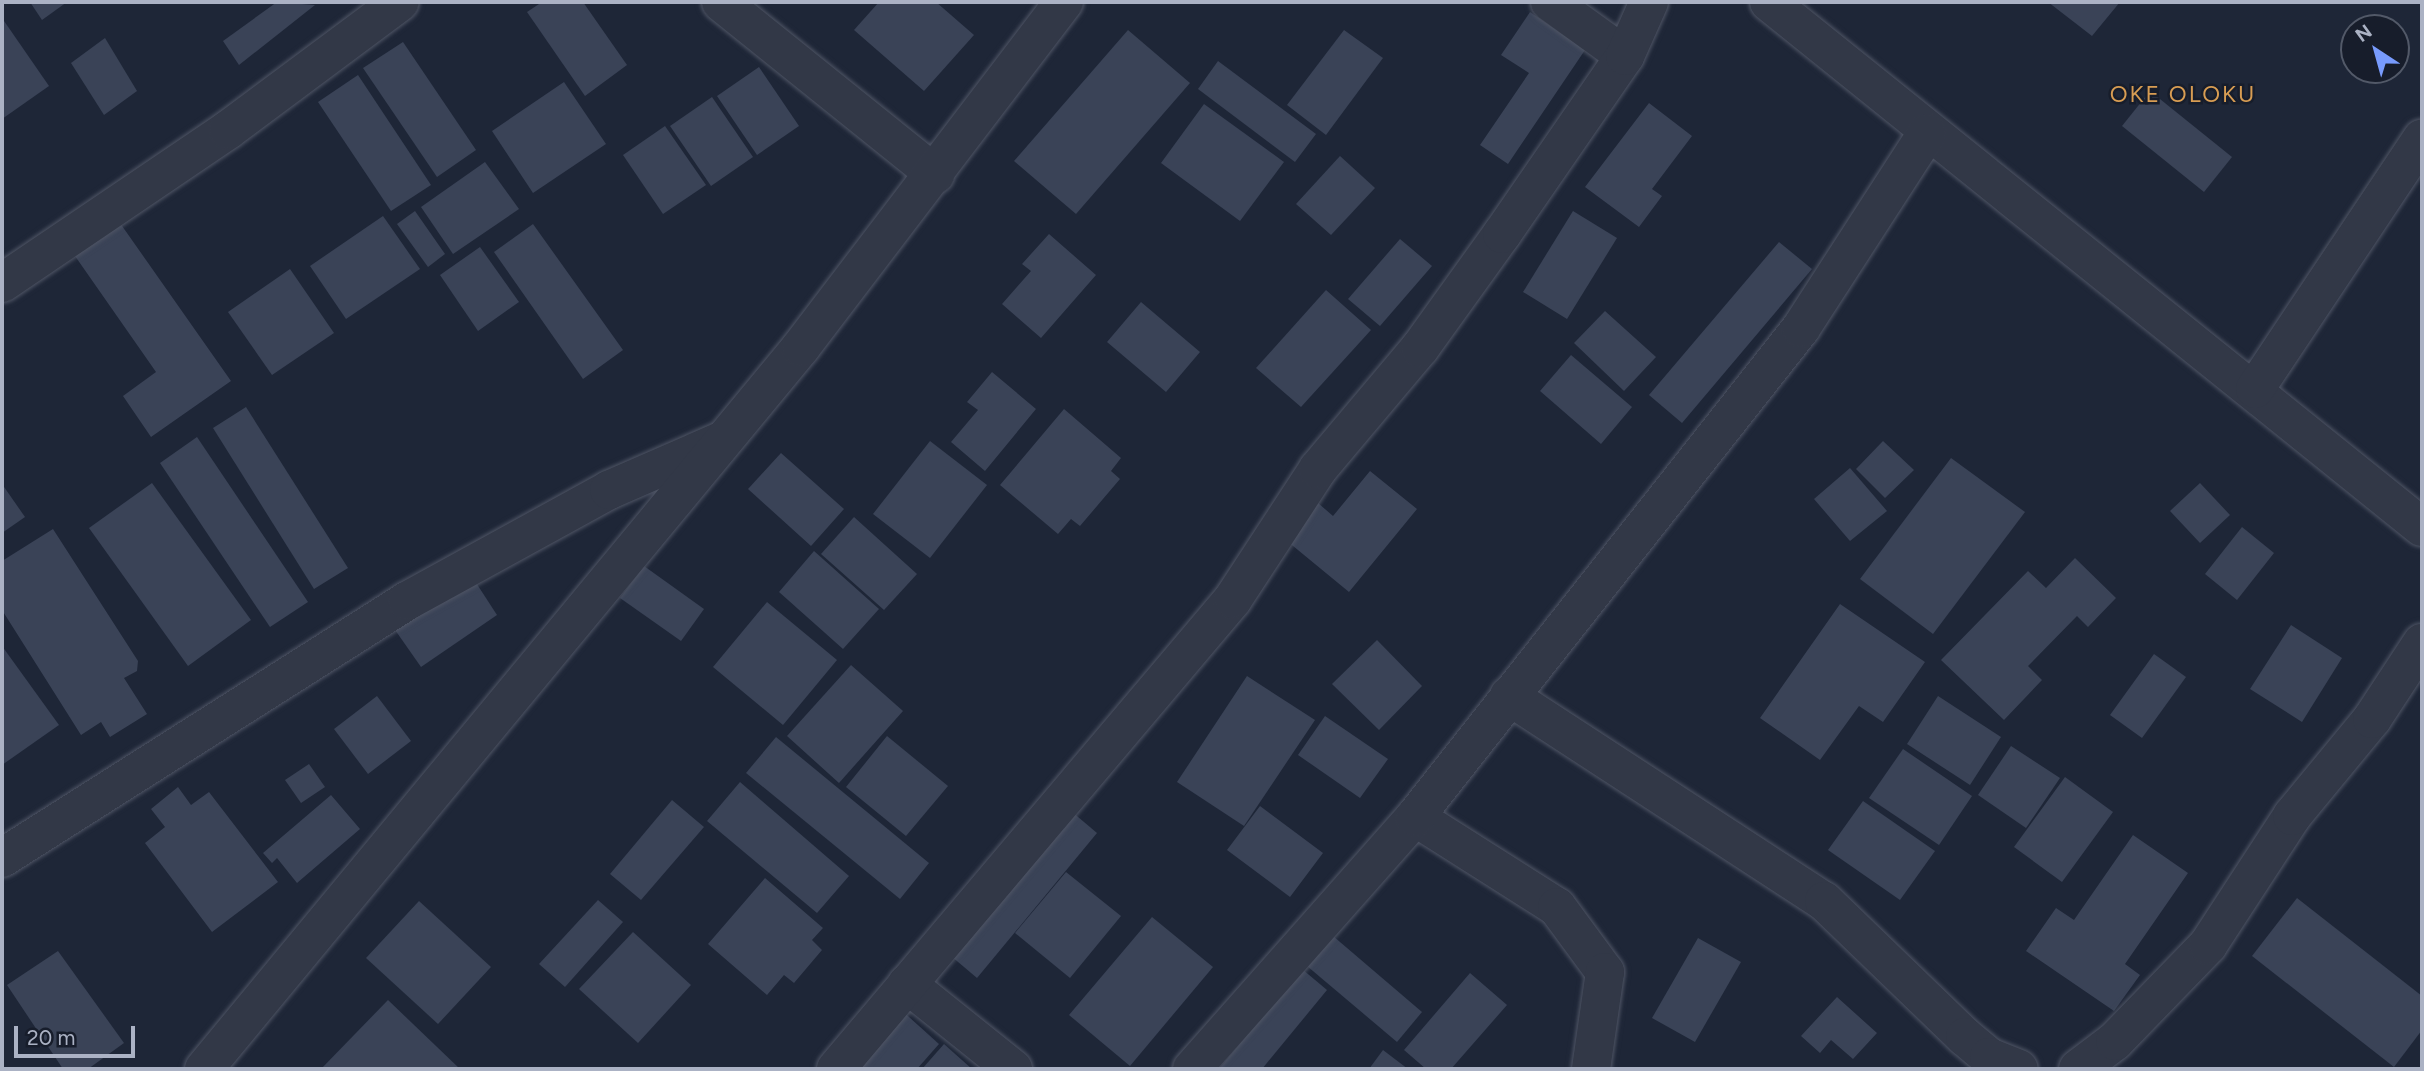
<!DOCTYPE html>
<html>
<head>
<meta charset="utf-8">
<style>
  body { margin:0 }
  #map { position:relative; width:2424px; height:1071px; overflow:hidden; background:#1e2637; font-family:Figtree,sans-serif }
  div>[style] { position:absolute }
  .building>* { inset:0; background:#3a4357 }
  .roads { filter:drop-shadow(0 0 2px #4f5565) drop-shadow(0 0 2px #4f5565) }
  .minor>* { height:38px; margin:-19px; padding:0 19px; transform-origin:19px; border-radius:19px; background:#323847 }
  span { translate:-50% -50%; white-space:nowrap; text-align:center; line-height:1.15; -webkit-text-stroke:5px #171d2b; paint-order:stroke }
  .quarter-label { font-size:23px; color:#d89d53; letter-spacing:2px }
  .frame { position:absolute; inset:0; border:4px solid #abb2c4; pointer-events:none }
  .north { position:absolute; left:2340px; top:14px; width:70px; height:70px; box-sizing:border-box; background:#171d2b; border:2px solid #525968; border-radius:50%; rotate:324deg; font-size:19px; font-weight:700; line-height:28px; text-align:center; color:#abb2c4 }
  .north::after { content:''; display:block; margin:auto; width:24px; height:32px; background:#789bfd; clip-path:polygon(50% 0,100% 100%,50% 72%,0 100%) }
  .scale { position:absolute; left:14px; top:1026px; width:121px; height:32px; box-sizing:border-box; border:4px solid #abb2c4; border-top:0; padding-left:9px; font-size:21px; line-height:24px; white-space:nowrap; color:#abb2c4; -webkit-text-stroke:5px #171d2b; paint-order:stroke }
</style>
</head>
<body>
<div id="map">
  <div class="building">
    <i style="clip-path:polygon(30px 2px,67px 2px,42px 20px)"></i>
    <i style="clip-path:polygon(277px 2px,315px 5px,239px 65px,223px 41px)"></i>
    <i style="clip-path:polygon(542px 2px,583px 2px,627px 65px,585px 96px,527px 12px)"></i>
    <i style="clip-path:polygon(879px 2px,936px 2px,974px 35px,924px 91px,854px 30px)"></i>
    <i style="clip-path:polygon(2048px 2px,2120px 2px,2092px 36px)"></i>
    <i style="clip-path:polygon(1530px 12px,1585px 50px,1508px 164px,1480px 145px,1529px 73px,1501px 55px)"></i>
    <i style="clip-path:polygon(2px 18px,49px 86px,2px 119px)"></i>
    <i style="clip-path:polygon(1128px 30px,1190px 83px,1076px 214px,1014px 161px)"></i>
    <i style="clip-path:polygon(1344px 30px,1383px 58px,1326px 135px,1287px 105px)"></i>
    <i style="clip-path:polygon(105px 38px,137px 91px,104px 115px,71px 63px)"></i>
    <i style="clip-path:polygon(403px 42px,476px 150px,437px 177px,363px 68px)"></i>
    <i style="clip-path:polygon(1218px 61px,1316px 134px,1295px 162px,1198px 89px)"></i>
    <i style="clip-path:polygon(759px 67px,799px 126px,757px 155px,717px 96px)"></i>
    <i style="clip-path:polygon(358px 75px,431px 185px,391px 211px,318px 102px)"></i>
    <i style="clip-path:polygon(564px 82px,606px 144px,533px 193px,492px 131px)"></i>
    <i style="clip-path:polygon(2150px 91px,2232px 157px,2204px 192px,2122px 126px)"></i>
    <i style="clip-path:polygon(712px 97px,753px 157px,711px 186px,670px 126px)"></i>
    <i style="clip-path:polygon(1649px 103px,1692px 136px,1652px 189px,1662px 196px,1639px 227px,1585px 187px)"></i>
    <i style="clip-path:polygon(1204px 104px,1284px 162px,1240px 221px,1161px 163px)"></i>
    <i style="clip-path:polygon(665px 126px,706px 185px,663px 214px,623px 155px)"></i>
    <i style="clip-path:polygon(1340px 156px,1375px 188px,1331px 235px,1296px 204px)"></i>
    <i style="clip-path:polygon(485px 162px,519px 209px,453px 254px,421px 207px)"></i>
    <i style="clip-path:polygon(415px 211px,445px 254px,428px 267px,397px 224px)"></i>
    <i style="clip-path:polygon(1573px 211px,1617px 238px,1567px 319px,1523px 292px)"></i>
    <i style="clip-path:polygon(383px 216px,420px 269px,346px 319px,310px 266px)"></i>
    <i style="clip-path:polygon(120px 223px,231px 381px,151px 437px,123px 396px,156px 372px,75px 256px)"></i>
    <i style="clip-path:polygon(533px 224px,623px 350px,583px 379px,494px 252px)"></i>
    <i style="clip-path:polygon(1049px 234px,1096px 275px,1041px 338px,1002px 304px,1031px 271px,1022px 264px)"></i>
    <i style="clip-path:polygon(1400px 239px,1432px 266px,1380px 326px,1348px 299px)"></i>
    <i style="clip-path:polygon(1779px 242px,1812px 269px,1682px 423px,1649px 395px)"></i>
    <i style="clip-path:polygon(480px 247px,519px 302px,478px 331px,440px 275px)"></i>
    <i style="clip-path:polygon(290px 269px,334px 333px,272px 375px,228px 312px)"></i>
    <i style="clip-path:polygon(1326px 290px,1371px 330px,1301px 407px,1256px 368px)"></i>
    <i style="clip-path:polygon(1141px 302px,1200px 352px,1166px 392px,1107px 342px)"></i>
    <i style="clip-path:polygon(1605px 311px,1656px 357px,1624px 391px,1574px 343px)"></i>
    <i style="clip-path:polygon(1571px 355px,1632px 407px,1601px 444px,1540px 391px)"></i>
    <i style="clip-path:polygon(992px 372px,1036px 409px,985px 471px,951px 442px,978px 410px,967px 402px)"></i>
    <i style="clip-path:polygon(246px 407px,348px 568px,314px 589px,213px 428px)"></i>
    <i style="clip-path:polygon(1064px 409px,1121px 458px,1111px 471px,1120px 479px,1080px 526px,1071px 519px,1058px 534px,1000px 485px)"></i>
    <i style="clip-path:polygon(197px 437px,308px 602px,270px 627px,160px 463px)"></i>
    <i style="clip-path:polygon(930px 441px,987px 485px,930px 558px,873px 514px)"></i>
    <i style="clip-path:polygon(1883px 441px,1914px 470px,1885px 498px,1856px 469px)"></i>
    <i style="clip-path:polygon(781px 453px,844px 509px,811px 546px,748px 489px)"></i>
    <i style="clip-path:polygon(1951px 458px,2025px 512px,1933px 634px,1860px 579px)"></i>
    <i style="clip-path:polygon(1850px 468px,1887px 511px,1850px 541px,1814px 499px)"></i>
    <i style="clip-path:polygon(1370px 471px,1417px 509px,1349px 592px,1287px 541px,1318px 503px,1333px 516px)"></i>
    <i style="clip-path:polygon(152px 483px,251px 620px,188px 666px,89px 528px)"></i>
    <i style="clip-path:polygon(2200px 483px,2230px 515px,2200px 543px,2170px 511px)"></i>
    <i style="clip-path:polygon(2px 484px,25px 517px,2px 533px)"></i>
    <i style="clip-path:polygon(854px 517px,917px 574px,884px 610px,821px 554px)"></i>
    <i style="clip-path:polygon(2242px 527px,2274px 553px,2237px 600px,2205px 574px)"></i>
    <i style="clip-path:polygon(53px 529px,138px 661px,137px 671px,124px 678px,147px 714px,110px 737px,101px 722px,81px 735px,2px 610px,2px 561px)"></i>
    <i style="clip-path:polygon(814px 551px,879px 609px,843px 649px,779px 592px)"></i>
    <i style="clip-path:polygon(2075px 558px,2116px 598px,2088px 627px,2077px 616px,2028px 666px,2042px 680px,2004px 720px,1941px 660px,2028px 571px,2046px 588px)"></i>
    <i style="clip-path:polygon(644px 566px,704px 609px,681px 641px,620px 598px)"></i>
    <i style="clip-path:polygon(471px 575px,497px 615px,421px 667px,393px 627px)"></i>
    <i style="clip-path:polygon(767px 602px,837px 660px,783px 725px,713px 667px)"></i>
    <i style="clip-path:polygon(1840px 604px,1925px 662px,1883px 722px,1859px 706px,1820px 760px,1760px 718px)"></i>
    <i style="clip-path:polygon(2291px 625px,2342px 658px,2302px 722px,2250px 689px)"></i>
    <i style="clip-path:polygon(1377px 640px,1422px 686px,1379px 730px,1332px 684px)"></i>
    <i style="clip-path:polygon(2px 646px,59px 725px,2px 765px)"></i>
    <i style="clip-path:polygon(2154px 654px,2186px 677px,2142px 738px,2110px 715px)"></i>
    <i style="clip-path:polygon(851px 665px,903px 711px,839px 783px,787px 736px)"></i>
    <i style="clip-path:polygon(1247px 676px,1315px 720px,1244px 826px,1177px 782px)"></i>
    <i style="clip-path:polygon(377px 696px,411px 741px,368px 774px,334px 729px)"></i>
    <i style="clip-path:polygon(1938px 696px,2001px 737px,1970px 785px,1907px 744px)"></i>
    <i style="clip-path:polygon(1325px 716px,1388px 759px,1360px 798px,1298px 755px)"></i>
    <i style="clip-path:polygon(887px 736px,948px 786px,906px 836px,846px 787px)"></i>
    <i style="clip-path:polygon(776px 737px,929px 863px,900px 899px,746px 773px)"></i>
    <i style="clip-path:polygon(2011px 746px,2060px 778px,2026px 828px,1978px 795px)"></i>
    <i style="clip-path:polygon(1903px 749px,1972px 796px,1939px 845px,1869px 798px)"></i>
    <i style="clip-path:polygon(309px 764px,325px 787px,301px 803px,285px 780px)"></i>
    <i style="clip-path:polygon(2065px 777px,2113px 812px,2062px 882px,2014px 847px)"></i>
    <i style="clip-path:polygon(740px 782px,849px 876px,817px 913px,707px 821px)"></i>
    <i style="clip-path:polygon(178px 787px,191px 805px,209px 792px,278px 882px,212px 932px,145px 843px,165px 827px,151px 809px)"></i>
    <i style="clip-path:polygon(331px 795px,360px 829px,297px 883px,277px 858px,272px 863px,263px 853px)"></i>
    <i style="clip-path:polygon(672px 800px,704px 827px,641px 900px,610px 874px)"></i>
    <i style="clip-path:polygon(1863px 801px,1935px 851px,1900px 900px,1828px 850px)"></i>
    <i style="clip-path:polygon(1260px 806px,1323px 853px,1290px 897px,1227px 850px)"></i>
    <i style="clip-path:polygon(1071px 811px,1097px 833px,977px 978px,951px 956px)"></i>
    <i style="clip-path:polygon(2133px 835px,2188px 873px,2125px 964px,2140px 975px,2114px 1011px,2026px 951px,2056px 908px,2074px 920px)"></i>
    <i style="clip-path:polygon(1066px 872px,1121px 916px,1070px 978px,1015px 933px)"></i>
    <i style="clip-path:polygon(765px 878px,823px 928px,812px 940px,822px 950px,794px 983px,784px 975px,767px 995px,708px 944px)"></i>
    <i style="clip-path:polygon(2297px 898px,2422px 996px,2422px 1030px,2394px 1067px,2252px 956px)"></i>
    <i style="clip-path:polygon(598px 900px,623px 922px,565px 987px,539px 964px)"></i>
    <i style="clip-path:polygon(419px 901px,491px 967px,438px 1024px,366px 958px)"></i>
    <i style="clip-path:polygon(1152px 917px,1213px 967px,1130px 1066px,1069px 1015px)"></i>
    <i style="clip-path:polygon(633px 932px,691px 985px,638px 1043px,579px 989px)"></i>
    <i style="clip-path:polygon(1333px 936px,1422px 1012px,1397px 1042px,1307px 966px)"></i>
    <i style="clip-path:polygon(1698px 938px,1741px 962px,1695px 1042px,1652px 1018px)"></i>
    <i style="clip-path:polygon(58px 951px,124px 1043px,88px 1069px,63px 1069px,7px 985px)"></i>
    <i style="clip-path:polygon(1302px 969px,1327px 990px,1262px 1069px,1219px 1069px)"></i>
    <i style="clip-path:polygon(1470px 973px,1507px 1005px,1451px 1069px,1426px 1069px,1404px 1050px)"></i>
    <i style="clip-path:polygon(1837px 997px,1877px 1033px,1853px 1059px,1831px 1040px,1820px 1053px,1801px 1036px)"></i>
    <i style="clip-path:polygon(388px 1000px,460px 1069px,321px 1069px)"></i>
    <i style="clip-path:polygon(899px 1008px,939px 1044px,917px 1069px,849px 1069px)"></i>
    <i style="clip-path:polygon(944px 1044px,972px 1069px,922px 1069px)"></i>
    <i style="clip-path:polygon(1383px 1050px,1408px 1069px,1369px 1069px)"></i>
  </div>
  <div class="roads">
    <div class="minor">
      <i style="left:721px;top:2px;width:275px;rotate:38.8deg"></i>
      <i style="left:1550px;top:2px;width:92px;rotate:35.8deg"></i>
      <i style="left:1769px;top:2px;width:838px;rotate:38.8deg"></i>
      <i style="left:2px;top:283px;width:273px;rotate:-34.1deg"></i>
      <i style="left:228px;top:130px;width:214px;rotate:-36.7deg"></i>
      <i style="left:2255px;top:389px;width:301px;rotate:-56.3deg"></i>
      <i style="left:1509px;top:696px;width:376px;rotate:33.1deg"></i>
      <i style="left:1824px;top:901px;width:196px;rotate:44deg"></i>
      <i style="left:1965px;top:1037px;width:31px;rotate:40deg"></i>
      <i style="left:1989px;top:1057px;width:32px;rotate:22deg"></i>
      <i style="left:1415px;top:817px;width:168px;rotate:32.4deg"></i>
      <i style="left:1557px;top:907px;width:81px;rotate:53.6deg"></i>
      <i style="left:1605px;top:972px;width:98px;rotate:98.2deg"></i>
      <i style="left:2px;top:858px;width:480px;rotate:-32.4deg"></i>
      <i style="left:407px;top:601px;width:230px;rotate:-28.8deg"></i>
      <i style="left:609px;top:490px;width:120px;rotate:-23.6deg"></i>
      <i style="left:907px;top:984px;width:136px;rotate:38.7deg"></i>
      <i style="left:204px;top:1069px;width:937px;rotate:-50.41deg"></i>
      <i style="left:801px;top:347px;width:434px;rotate:-52.7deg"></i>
      <i style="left:836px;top:1069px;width:615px;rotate:-49.81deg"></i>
      <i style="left:1233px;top:599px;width:155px;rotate:-56.8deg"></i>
      <i style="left:1318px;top:469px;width:158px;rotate:-49.9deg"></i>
      <i style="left:1420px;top:348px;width:140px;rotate:-54.3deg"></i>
      <i style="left:1502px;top:234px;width:216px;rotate:-55.4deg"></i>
      <i style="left:1625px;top:56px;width:59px;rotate:-66deg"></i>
      <i style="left:1192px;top:1069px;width:337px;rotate:-48.5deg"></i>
      <i style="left:1415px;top:817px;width:623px;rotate:-51.71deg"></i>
      <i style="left:1801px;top:328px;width:232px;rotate:-57.1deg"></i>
      <i style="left:2078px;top:1069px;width:46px;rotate:-37.1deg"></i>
      <i style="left:2115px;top:1041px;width:134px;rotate:-45.9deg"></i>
      <i style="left:2208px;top:945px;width:154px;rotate:-56.9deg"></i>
      <i style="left:2292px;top:816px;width:126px;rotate:-50.5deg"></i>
      <i style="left:2372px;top:719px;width:91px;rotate:-56.7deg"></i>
    </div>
  </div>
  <div class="quarter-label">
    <span style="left:2183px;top:94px">OKE OLOKU</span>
  </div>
  <div class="frame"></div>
  <div class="north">N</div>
  <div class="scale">20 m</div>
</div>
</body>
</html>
